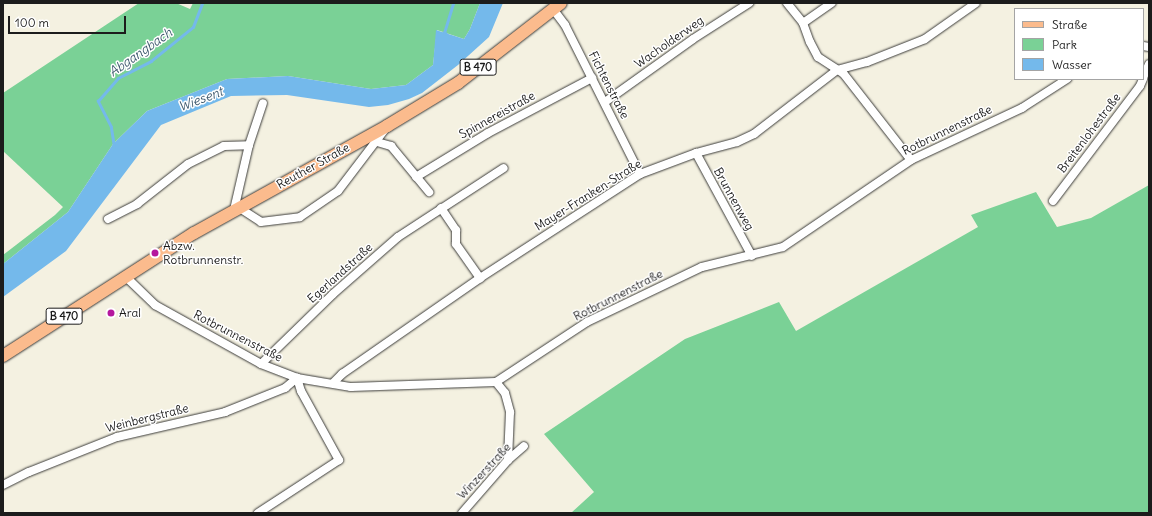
<!DOCTYPE html>
<html>
<head>
<meta charset="utf-8">
<style>
  body { margin:0 }
  #map { position:relative; width:1152px; height:516px; overflow:hidden; background:#f4f1e1; font-family:Delius,sans-serif }
  div>[style] { position:absolute }
  .green>* { inset:0; background:#7ad196 }
  .water>* { inset:0; background:#74b9eb }
  .stream>* { height:2.5px; margin:-1.25px; padding:0 1.25px; transform-origin:1.25px; border-radius:1.25px; background:#74b9eb }
  .roads { filter:drop-shadow(0 0 1px #3c3c3a) drop-shadow(0 0 1px #3c3c3a) }
  .minor>* { height:8px; margin:-4px; padding:0 4px; transform-origin:4px; border-radius:4px; background:#fff }
  .primary>* { height:12px; margin:-6px; padding:0 6px; transform-origin:6px; border-radius:6px; background:#fbbb8d }
  .dots>* { width:11px; height:11px; translate:-50% -50%; box-sizing:border-box; border:2px solid #fff; border-radius:50% }
  span { translate:-50% -50%; white-space:nowrap; text-align:center; line-height:1.15; -webkit-text-stroke:3px #fff; paint-order:stroke }
  .shield-label span { padding:1px 3px; background:#fff; border:1px solid; border-radius:3px; -webkit-text-stroke-width:0 }
  .shield-label { font-size:11px; color:#1c1c1c; font-weight:700 }
  .street-label { font-size:12px; color:#1c1c1c }
  .poi-label { font-size:12px; color:#1c1c1c }
  .left { translate:0 -50%; text-align:left }
  .water-label { font-size:13px; color:#3f5b6f; font-style:italic }
  .frame { position:absolute; inset:0; border:4px solid #1c1c1c; pointer-events:none }
  .legend { position:absolute; left:1014px; top:8px; width:130px; height:72px; box-sizing:border-box; background:#fff; border:1px solid #a4a4a4; margin:0; padding:5px 7px; list-style:none; font-size:12px; color:#1c1c1c }
  .legend li { display:flex; align-items:center; gap:8px; height:20px }
  .legend b { width:20px; border:1px solid #a4a4a4 }
  .scale { position:absolute; left:8px; top:16px; width:118px; height:18px; box-sizing:border-box; border:2px solid #1c1c1c; border-top:0; padding-left:5px; font-size:12px; line-height:14px; white-space:nowrap; color:#1c1c1c; -webkit-text-stroke:3px #fff; paint-order:stroke }
</style>
</head>
<body>
<div id="map">
  <div class="green">
    <i style="clip-path:polygon(139px 3px,176px 3px,190px 9px,193px 3px,480px 3px,470px 29px,464px 39px,437px 30px,433px 65px,406px 85px,371px 89px,288px 76px,227px 79px,147px 111px,113px 144px,68px 212px,3px 264px,3px 255px,55px 215px,63px 207px,3px 151px,3px 93px)"></i>
    <i style="clip-path:polygon(1149px 185px,1149px 513px,571px 513px,594px 492px,544px 434px,685px 339px,779px 302px,796px 331px,978px 227px,971px 215px,1036px 192px,1057px 227px,1091px 218px)"></i>
  </div>
  <div class="water">
    <i style="clip-path:polygon(480px 3px,503px 3px,489px 37px,458px 65px,422px 93px,409px 99px,388px 105px,369px 107px,287px 95px,231px 96px,161px 125px,66px 251px,3px 297px,3px 264px,68px 212px,113px 144px,147px 111px,227px 79px,288px 76px,371px 89px,406px 85px,433px 65px,436px 30px,464px 39px,470px 29px)"></i>
  </div>
  <div class="stream">
    <i style="left:446px;top:34px;width:2px;rotate:-153deg"></i>
    <i style="left:444px;top:33px;width:31px;rotate:-73deg"></i>
    <i style="left:114px;top:147px;width:20px;rotate:-99deg"></i>
    <i style="left:111px;top:127px;width:29px;rotate:-117deg"></i>
    <i style="left:98px;top:101px;width:30px;rotate:-49deg"></i>
    <i style="left:118px;top:78px;width:37px;rotate:-27deg"></i>
    <i style="left:151px;top:61px;width:54px;rotate:-39deg"></i>
    <i style="left:193px;top:27px;width:26px;rotate:-69deg"></i>
  </div>
  <div class="roads">
    <div class="minor">
      <i style="left:787px;top:3px;width:26px;rotate:51deg"></i>
      <i style="left:803px;top:23px;width:20px;rotate:70deg"></i>
      <i style="left:810px;top:42px;width:17px;rotate:62deg"></i>
      <i style="left:818px;top:57px;width:30px;rotate:33deg"></i>
      <i style="left:843px;top:73px;width:110px;rotate:52deg"></i>
      <i style="left:553px;top:9px;width:20px;rotate:53deg"></i>
      <i style="left:565px;top:25px;width:167px;rotate:63.3deg"></i>
      <i style="left:803px;top:23px;width:35px;rotate:-35deg"></i>
      <i style="left:1143px;top:46px;width:6px;rotate:9deg"></i>
      <i style="left:1143px;top:78px;width:15px;rotate:-67deg"></i>
      <i style="left:605px;top:102px;width:108px;rotate:-35.6deg"></i>
      <i style="left:693px;top:39px;width:67px;rotate:-32.7deg"></i>
      <i style="left:377px;top:142px;width:15px;rotate:16deg"></i>
      <i style="left:391px;top:146px;width:60px;rotate:50.4deg"></i>
      <i style="left:696px;top:153px;width:117px;rotate:61.5deg"></i>
      <i style="left:416px;top:177px;width:84px;rotate:-31.4deg"></i>
      <i style="left:488px;top:133px;width:118px;rotate:-27.9deg"></i>
      <i style="left:1053px;top:201px;width:144px;rotate:-52.9deg"></i>
      <i style="left:1140px;top:86px;width:8px;rotate:-67deg"></i>
      <i style="left:238px;top:207px;width:27px;rotate:33deg"></i>
      <i style="left:261px;top:222px;width:39px;rotate:-7deg"></i>
      <i style="left:300px;top:217px;width:46px;rotate:-34.4deg"></i>
      <i style="left:338px;top:191px;width:79px;rotate:-52.7deg"></i>
      <i style="left:441px;top:208px;width:27px;rotate:56deg"></i>
      <i style="left:456px;top:230px;width:14px;rotate:90deg"></i>
      <i style="left:456px;top:244px;width:42px;rotate:54.8deg"></i>
      <i style="left:234px;top:210px;width:67px;rotate:-77deg"></i>
      <i style="left:249px;top:145px;width:44px;rotate:-71.6deg"></i>
      <i style="left:108px;top:219px;width:33px;rotate:-27deg"></i>
      <i style="left:137px;top:204px;width:65px;rotate:-38.1deg"></i>
      <i style="left:188px;top:164px;width:40px;rotate:-26.6deg"></i>
      <i style="left:224px;top:146px;width:25px;rotate:-2deg"></i>
      <i style="left:125px;top:276px;width:42px;rotate:44deg"></i>
      <i style="left:155px;top:305px;width:121px;rotate:29.1deg"></i>
      <i style="left:261px;top:364px;width:39px;rotate:21deg"></i>
      <i style="left:297px;top:378px;width:55px;rotate:9.5deg"></i>
      <i style="left:351px;top:387px;width:145px;rotate:-2deg"></i>
      <i style="left:496px;top:382px;width:109px;rotate:-33.4deg"></i>
      <i style="left:587px;top:322px;width:127px;rotate:-25.6deg"></i>
      <i style="left:702px;top:267px;width:83px;rotate:-13.9deg"></i>
      <i style="left:783px;top:247px;width:155px;rotate:-34.2deg"></i>
      <i style="left:911px;top:160px;width:123px;rotate:-25.1deg"></i>
      <i style="left:1022px;top:108px;width:54px;rotate:-32.8deg"></i>
      <i style="left:261px;top:364px;width:100px;rotate:-44.2deg"></i>
      <i style="left:333px;top:294px;width:86px;rotate:-41.2deg"></i>
      <i style="left:398px;top:237px;width:126px;rotate:-33.1deg"></i>
      <i style="left:496px;top:382px;width:14px;rotate:51deg"></i>
      <i style="left:505px;top:393px;width:20px;rotate:75deg"></i>
      <i style="left:510px;top:412px;width:48px;rotate:92.4deg"></i>
      <i style="left:333px;top:383px;width:13px;rotate:-45deg"></i>
      <i style="left:342px;top:374px;width:168px;rotate:-34.8deg"></i>
      <i style="left:480px;top:278px;width:191px;rotate:-33deg"></i>
      <i style="left:640px;top:174px;width:60px;rotate:-20.6deg"></i>
      <i style="left:696px;top:153px;width:42px;rotate:-15deg"></i>
      <i style="left:737px;top:142px;width:19px;rotate:-25deg"></i>
      <i style="left:754px;top:134px;width:105px;rotate:-37.6deg"></i>
      <i style="left:837px;top:70px;width:31px;rotate:-15deg"></i>
      <i style="left:867px;top:62px;width:62px;rotate:-21.6deg"></i>
      <i style="left:925px;top:39px;width:62px;rotate:-35.2deg"></i>
      <i style="left:3px;top:485px;width:29px;rotate:-27deg"></i>
      <i style="left:29px;top:472px;width:95px;rotate:-21.7deg"></i>
      <i style="left:117px;top:437px;width:111px;rotate:-13deg"></i>
      <i style="left:225px;top:412px;width:65px;rotate:-21.8deg"></i>
      <i style="left:285px;top:388px;width:16px;rotate:-40deg"></i>
      <i style="left:297px;top:378px;width:14px;rotate:73deg"></i>
      <i style="left:301px;top:391px;width:79px;rotate:61.2deg"></i>
      <i style="left:339px;top:460px;width:97px;rotate:146.8deg"></i>
      <i style="left:462px;top:513px;width:70px;rotate:-49deg"></i>
      <i style="left:508px;top:460px;width:21px;rotate:-41deg"></i>
    </div>
    <div class="primary">
      <i style="left:3px;top:356px;width:227px;rotate:-32.8deg"></i>
      <i style="left:194px;top:233px;width:221px;rotate:-29deg"></i>
      <i style="left:387px;top:126px;width:83px;rotate:-31.2deg"></i>
      <i style="left:458px;top:83px;width:130px;rotate:-37.8deg"></i>
    </div>
  </div>
  <div class="dots">
    <i style="left:155px;top:253px;background:#b5179e"></i>
    <i style="left:111px;top:313px;background:#b5179e"></i>
  </div>
  <div class="shield-label">
    <span style="left:478px;top:67px">B 470</span>
    <span style="left:64px;top:316px">B 470</span>
  </div>
  <div class="street-label">
    <span style="left:669px;top:42px;rotate:-35deg">Wacholderweg</span>
    <span style="left:609px;top:85px;rotate:63deg">Fichtenstraße</span>
    <span style="left:497px;top:115px;rotate:-29deg">Spinnereistraße</span>
    <span style="left:947px;top:130px;rotate:-26deg">Rotbrunnenstraße</span>
    <span style="left:1089px;top:133px;rotate:-53deg">Breitenlohestraße</span>
    <span style="left:313px;top:166px;rotate:-29deg">Reuther Straße</span>
    <span style="left:588px;top:195px;rotate:-32deg">Mayer-Franken-Straße</span>
    <span style="left:734px;top:199px;rotate:61deg">Brunnenweg</span>
    <span style="left:340px;top:273px;rotate:-42deg">Egerlandstraße</span>
    <span style="left:618px;top:295px;rotate:-27deg">Rotbrunnenstraße</span>
    <span style="left:238px;top:336px;rotate:27deg">Rotbrunnenstraße</span>
    <span style="left:147px;top:418px;rotate:-14deg">Weinbergstraße</span>
    <span style="left:484px;top:471px;rotate:-47deg">Winzerstraße</span>
  </div>
  <div class="poi-label">
    <span class="left" style="left:163px;top:253px">Abzw.<br>Rotbrunnenstr.</span>
    <span class="left" style="left:119px;top:313px">Aral</span>
  </div>
  <div class="water-label">
    <span style="left:141px;top:53px;rotate:-35deg">Abgangbach</span>
    <span style="left:201px;top:100px;rotate:-21deg">Wiesent</span>
  </div>
  <div class="frame"></div>
  <ul class="legend">
  <li><b style="height:5px;background:#fbbb8d"></b>Straße</li>
  <li><b style="height:11px;background:#7ad196"></b>Park</li>
  <li><b style="height:11px;background:#74b9eb"></b>Wasser</li>
  </ul>
  <div class="scale">100 m</div>
</div>
</body>
</html>
